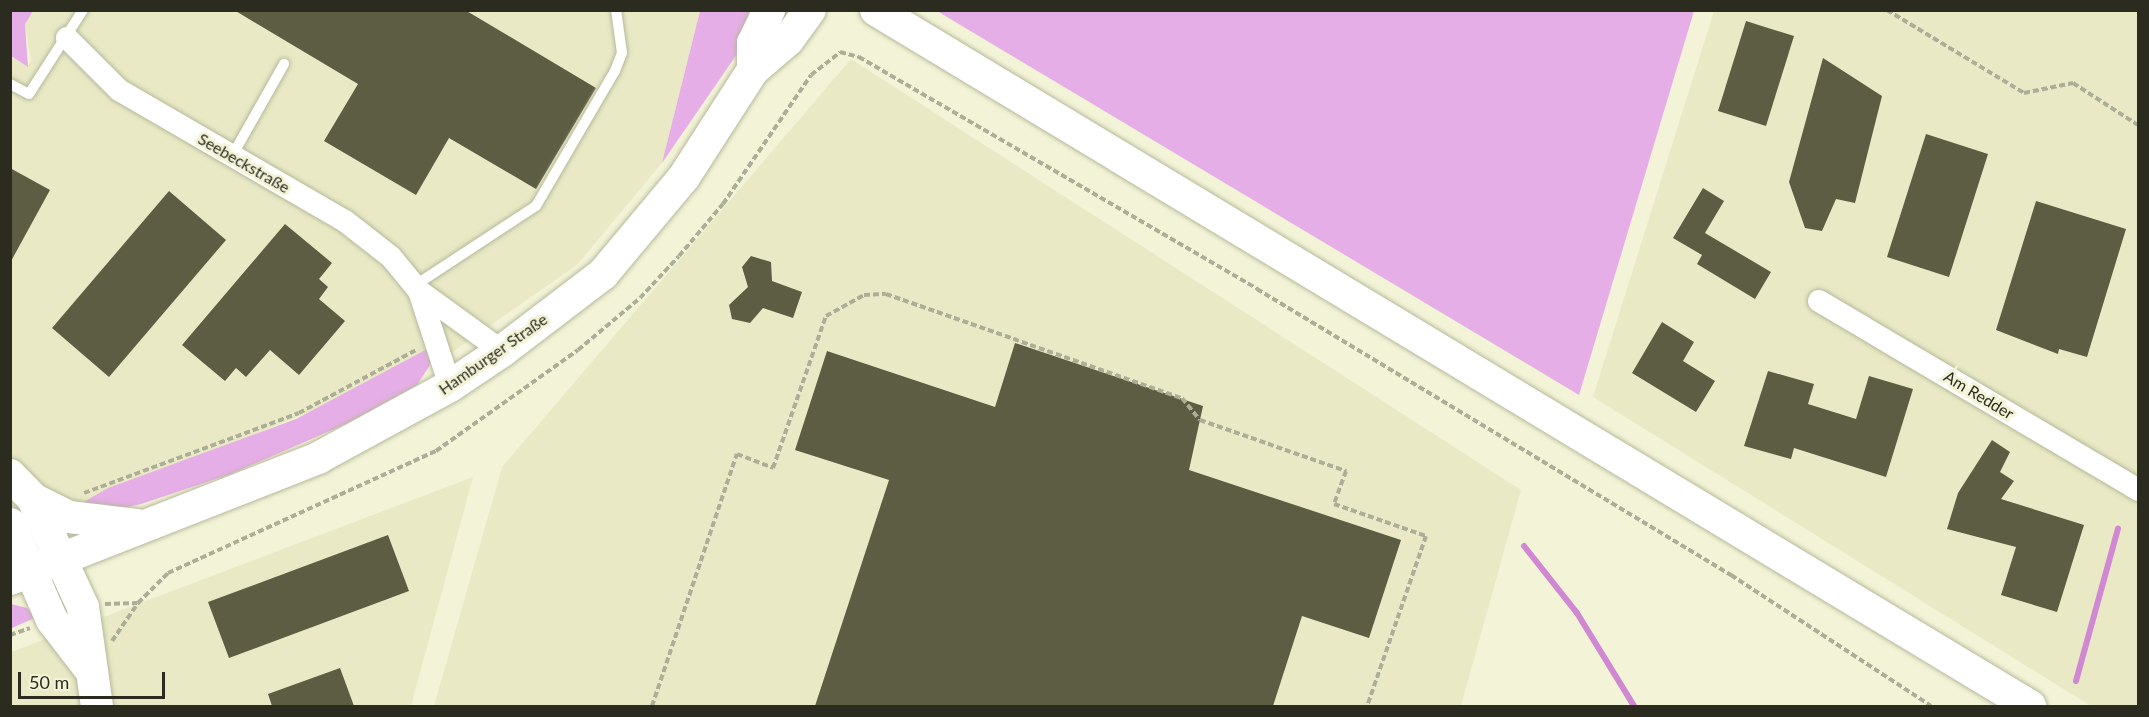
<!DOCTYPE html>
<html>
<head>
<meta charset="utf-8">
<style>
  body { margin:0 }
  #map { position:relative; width:2149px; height:717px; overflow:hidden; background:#f3f4d7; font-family:Lato,sans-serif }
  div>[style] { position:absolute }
  .built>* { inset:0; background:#e9eac5 }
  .green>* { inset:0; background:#e6aee7 }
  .stream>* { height:6px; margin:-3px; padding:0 3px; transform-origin:3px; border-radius:3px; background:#cf88d1 }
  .building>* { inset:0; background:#5d5d44 }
  .path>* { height:4px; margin-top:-2px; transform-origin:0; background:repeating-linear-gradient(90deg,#adae97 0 6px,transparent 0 9px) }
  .roads { filter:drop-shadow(0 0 2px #b8b89c) drop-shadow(0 0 2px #b8b89c) }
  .lane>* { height:10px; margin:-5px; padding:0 5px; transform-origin:5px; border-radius:5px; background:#fff }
  .street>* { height:22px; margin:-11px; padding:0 11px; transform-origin:11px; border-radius:11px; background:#fff }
  .secondary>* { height:32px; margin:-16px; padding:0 16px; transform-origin:16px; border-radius:16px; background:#fff }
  span { translate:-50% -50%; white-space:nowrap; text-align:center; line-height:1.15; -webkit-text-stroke:6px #f3f4d7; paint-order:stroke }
  .street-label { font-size:16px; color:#2b2b20 }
  .frame { position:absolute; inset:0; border:12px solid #2b2b20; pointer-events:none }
  .scale { position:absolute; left:18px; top:672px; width:147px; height:27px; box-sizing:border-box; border:3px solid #2b2b20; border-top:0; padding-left:8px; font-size:18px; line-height:21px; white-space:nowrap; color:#2b2b20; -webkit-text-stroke:4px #f3f4d7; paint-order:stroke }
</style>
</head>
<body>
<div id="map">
  <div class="built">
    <i style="clip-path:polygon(33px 11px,700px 11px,662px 163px,577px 265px,448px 355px,11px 534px,10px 56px,28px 66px,31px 61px,25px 23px)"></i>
    <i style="clip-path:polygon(1714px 11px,2138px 11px,2138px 706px,2091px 706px,1593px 397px)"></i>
    <i style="clip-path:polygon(851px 59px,1521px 490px,1461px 706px,434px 706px,502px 467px)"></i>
    <i style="clip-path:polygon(473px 477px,411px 706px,11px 706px,11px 652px)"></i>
  </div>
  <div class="green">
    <i style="clip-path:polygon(11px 10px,33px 11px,25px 24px,28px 67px,11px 56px)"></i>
    <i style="clip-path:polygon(700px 11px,749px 11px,746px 41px,662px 163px)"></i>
    <i style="clip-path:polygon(937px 11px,1694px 11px,1579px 395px)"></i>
    <i style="clip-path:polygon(431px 347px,430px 365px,417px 385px,348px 423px,231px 474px,141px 504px,119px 509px,82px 503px,108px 488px,296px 419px)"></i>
    <i style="clip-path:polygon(11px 604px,27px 608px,37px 617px,12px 628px)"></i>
  </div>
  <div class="stream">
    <i style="left:1524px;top:546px;width:85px;rotate:51.7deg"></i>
    <i style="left:1577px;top:613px;width:109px;rotate:58.5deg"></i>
    <i style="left:2076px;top:681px;width:158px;rotate:-74.6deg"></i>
  </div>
  <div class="building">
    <i style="clip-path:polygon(234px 10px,465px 10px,596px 88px,536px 189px,449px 138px,416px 195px,324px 141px,358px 84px)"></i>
    <i style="clip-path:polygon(1746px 21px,1794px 36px,1766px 126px,1718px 111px)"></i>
    <i style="clip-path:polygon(1823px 58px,1882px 96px,1855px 203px,1836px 199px,1822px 231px,1805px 228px,1789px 182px)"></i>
    <i style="clip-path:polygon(1926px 134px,1988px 154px,1949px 277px,1887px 257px)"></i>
    <i style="clip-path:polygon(10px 168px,50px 190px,10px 263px)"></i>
    <i style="clip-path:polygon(1703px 188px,1724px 201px,1705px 233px,1771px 272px,1755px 299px,1697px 264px,1702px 255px,1673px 238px)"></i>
    <i style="clip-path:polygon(169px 191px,226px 240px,109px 377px,52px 328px)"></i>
    <i style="clip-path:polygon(2036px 201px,2126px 229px,2087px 357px,2059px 349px,2058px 354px,1996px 330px)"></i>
    <i style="clip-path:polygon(285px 224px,332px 263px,319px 279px,328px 287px,319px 299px,345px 321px,299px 375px,270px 350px,246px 377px,236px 368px,225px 381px,182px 345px)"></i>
    <i style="clip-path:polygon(751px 256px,771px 262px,772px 281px,802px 292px,793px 318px,763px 308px,750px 323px,732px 319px,729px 305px,748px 287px,742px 267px)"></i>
    <i style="clip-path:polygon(1662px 322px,1694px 342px,1683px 361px,1715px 381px,1696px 412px,1632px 373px)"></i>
    <i style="clip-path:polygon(1015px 343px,1203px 406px,1189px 470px,1401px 540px,1369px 638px,1302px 616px,1273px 706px,815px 706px,889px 480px,795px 450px,827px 351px,995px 407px)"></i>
    <i style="clip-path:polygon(1768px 371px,1814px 384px,1808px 404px,1856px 419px,1869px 376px,1913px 389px,1886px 477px,1794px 448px,1791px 459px,1744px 446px)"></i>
    <i style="clip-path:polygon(1992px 440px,2010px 452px,2000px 472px,2014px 481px,2001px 499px,2084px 525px,2057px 612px,2001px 595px,2016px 547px,1947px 529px,1958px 493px)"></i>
    <i style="clip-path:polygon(388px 535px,409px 591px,229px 658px,208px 602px)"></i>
    <i style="clip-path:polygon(340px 668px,354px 706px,272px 706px,268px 694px)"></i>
  </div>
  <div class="path">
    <i style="left:1887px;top:10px;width:160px;rotate:31.2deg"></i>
    <i style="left:2024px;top:93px;width:50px;rotate:-11.5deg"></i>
    <i style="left:2073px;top:83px;width:77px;rotate:32.9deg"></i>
    <i style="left:84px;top:493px;width:229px;rotate:-20.4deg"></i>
    <i style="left:299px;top:413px;width:135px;rotate:-28.3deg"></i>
    <i style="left:105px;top:604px;width:32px;rotate:-2deg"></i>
    <i style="left:10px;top:635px;width:21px;rotate:-19deg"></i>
    <i style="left:112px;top:641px;width:46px;rotate:-55.6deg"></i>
    <i style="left:138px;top:603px;width:42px;rotate:-45deg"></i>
    <i style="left:168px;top:573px;width:294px;rotate:-24.5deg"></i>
    <i style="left:436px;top:451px;width:174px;rotate:-35.4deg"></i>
    <i style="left:578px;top:350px;width:81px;rotate:-40deg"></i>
    <i style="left:640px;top:298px;width:57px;rotate:-47.1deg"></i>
    <i style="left:679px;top:256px;width:68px;rotate:-49.8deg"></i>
    <i style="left:723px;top:204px;width:156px;rotate:-55.7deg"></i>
    <i style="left:811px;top:75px;width:37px;rotate:-38deg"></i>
    <i style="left:840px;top:52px;width:20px;rotate:15deg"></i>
    <i style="left:859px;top:57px;width:461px;rotate:30.2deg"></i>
    <i style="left:1257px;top:289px;width:554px;rotate:31.11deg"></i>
    <i style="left:1731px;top:575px;width:239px;rotate:33.2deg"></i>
    <i style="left:652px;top:706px;width:266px;rotate:-71.4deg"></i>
    <i style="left:737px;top:454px;width:39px;rotate:21deg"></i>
    <i style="left:773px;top:468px;width:161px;rotate:-70.8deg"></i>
    <i style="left:826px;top:316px;width:43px;rotate:-28.9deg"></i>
    <i style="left:864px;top:295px;width:22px;rotate:-3deg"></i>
    <i style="left:886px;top:294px;width:314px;rotate:19.4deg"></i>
    <i style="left:1182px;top:398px;width:28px;rotate:51deg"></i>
    <i style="left:1200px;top:420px;width:155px;rotate:19.3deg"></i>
    <i style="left:1346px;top:471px;width:35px;rotate:110deg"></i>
    <i style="left:1334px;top:504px;width:97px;rotate:19.2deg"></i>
    <i style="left:1426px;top:536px;width:180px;rotate:109.1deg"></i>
  </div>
  <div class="roads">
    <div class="lane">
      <i style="left:10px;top:84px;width:21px;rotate:28deg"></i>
      <i style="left:29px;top:94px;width:100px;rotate:-57.3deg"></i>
      <i style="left:232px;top:156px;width:106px;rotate:-60.5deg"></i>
      <i style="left:414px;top:286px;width:146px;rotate:-33.3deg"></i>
      <i style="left:536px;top:206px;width:156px;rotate:-59.7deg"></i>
      <i style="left:615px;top:71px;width:19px;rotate:-69deg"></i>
      <i style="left:622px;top:53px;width:43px;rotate:-97.9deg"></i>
    </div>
    <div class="street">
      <i style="left:67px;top:38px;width:74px;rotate:45deg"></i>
      <i style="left:119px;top:90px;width:261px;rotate:30.1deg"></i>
      <i style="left:345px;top:221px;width:58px;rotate:38deg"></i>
      <i style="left:391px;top:257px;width:44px;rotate:50.5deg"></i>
      <i style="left:419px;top:291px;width:102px;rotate:35.9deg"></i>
      <i style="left:419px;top:291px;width:100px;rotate:71.9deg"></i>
      <i style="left:1819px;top:301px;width:371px;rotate:30.6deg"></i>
    </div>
    <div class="secondary">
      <i style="left:876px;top:10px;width:1348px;rotate:31.1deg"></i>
      <i style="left:753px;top:70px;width:27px;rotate:-90deg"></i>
      <i style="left:753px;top:43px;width:37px;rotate:-64deg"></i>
      <i style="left:10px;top:475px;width:33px;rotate:46deg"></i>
      <i style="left:33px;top:499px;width:119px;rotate:65.2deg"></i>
      <i style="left:83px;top:607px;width:100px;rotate:82deg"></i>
      <i style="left:33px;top:499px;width:40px;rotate:26.6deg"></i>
      <i style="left:69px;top:517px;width:68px;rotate:6.7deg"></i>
      <i style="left:10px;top:524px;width:105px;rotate:66.4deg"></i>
      <i style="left:52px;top:620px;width:66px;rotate:52.4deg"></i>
      <i style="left:10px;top:579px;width:331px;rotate:-21.4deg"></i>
      <i style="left:318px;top:458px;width:150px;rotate:-28.6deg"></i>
      <i style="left:450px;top:386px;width:63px;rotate:-33.9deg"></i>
      <i style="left:502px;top:351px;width:127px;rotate:-37.3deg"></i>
      <i style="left:603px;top:274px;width:126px;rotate:-50.1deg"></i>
      <i style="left:684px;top:177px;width:127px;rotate:-57.2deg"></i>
      <i style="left:753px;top:70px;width:46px;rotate:-40.6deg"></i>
      <i style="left:788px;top:40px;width:37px;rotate:-54deg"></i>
    </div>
  </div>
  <div class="street-label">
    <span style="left:244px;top:163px;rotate:30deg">Seebeckstraße</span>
    <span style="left:493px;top:354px;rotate:-35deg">Hamburger Straße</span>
    <span style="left:1979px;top:395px;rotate:31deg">Am Redder</span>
  </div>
  <div class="frame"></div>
  <div class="scale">50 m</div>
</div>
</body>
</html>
